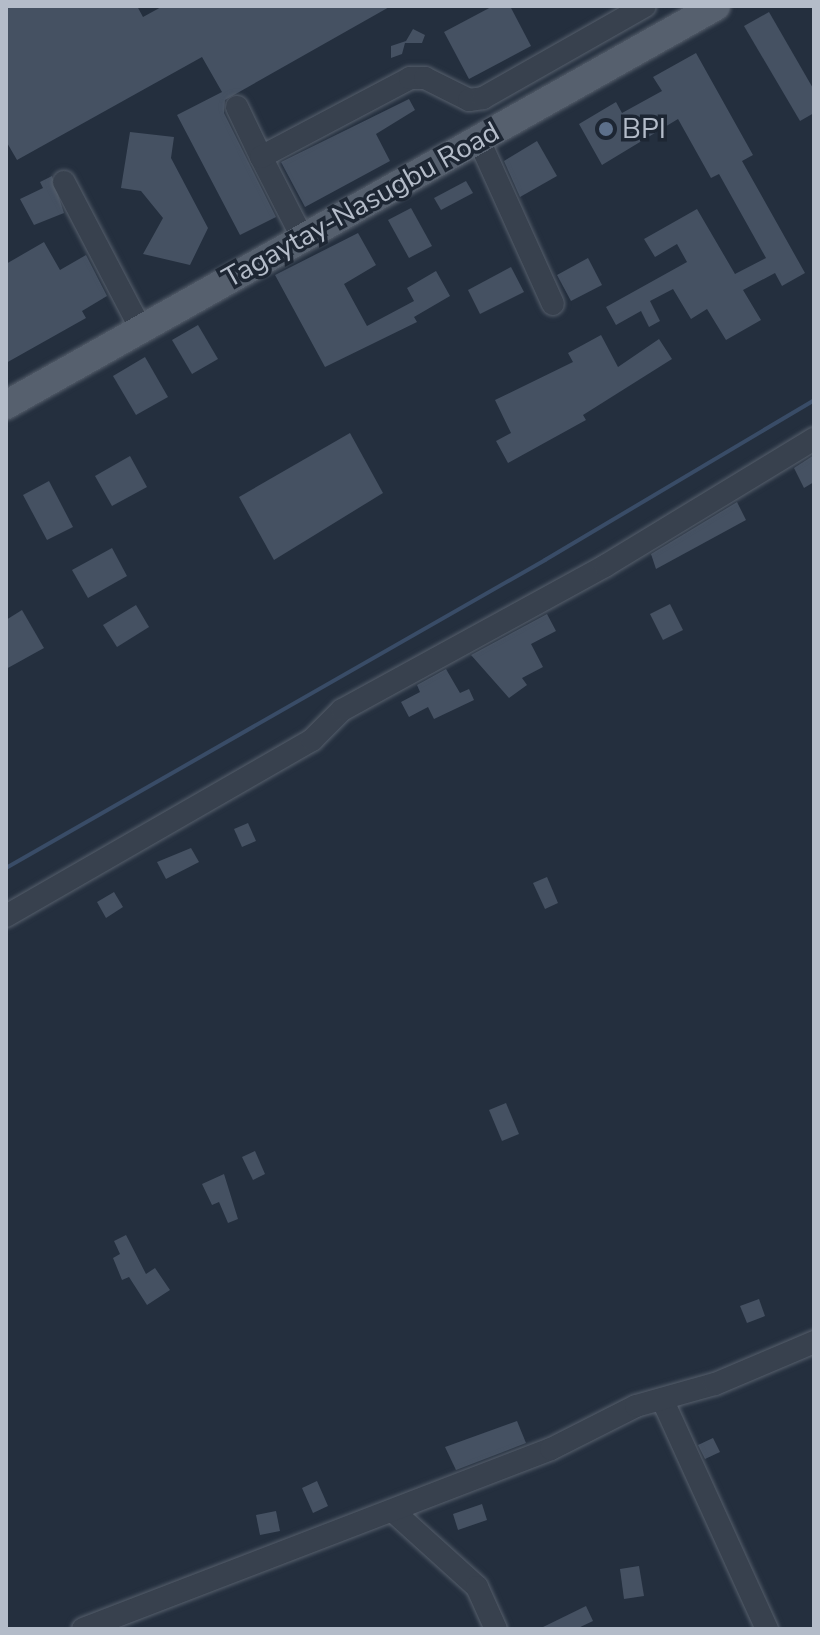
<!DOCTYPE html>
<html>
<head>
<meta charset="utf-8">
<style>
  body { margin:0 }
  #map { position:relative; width:820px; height:1635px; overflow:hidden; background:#242f3e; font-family:"Nunito Sans",sans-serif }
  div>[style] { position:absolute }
  .stream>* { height:4px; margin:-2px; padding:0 2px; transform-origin:2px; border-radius:2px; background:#394c67 }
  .building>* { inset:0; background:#455162 }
  .roads { filter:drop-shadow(0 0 2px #565f6c) drop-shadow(0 0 2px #565f6c) }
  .minor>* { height:22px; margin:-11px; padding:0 11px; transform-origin:11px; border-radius:11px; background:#38414e }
  .major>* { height:28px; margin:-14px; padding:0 14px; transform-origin:14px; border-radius:14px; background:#56606e }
  .dots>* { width:22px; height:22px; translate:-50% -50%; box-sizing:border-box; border:4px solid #1d2633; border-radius:50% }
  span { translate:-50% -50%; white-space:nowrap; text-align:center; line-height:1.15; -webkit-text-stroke:7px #1d2633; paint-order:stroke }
  .poi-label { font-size:28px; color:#b4bcc9 }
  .left { translate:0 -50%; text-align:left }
  .street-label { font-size:28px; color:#b4bcc9 }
  .frame { position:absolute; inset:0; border:8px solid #b4bcc9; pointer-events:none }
</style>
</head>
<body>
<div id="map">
  <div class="stream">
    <i style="left:6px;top:868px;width:621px;rotate:-29.74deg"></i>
    <i style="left:545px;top:560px;width:313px;rotate:-30.7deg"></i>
  </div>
  <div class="building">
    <i style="clip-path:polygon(6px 6px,137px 6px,143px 17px,163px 6px,391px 6px,225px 100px,224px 113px,276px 217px,240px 235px,177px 115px,222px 92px,202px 57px,17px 160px,6px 141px)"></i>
    <i style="clip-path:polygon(493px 6px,510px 6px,531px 46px,469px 79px,444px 32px)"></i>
    <i style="clip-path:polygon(769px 12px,814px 90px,814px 113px,800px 121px,744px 26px)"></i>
    <i style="clip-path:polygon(413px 29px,425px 35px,422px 43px,405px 43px,402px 54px,391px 58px,391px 46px,406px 41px)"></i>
    <i style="clip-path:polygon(696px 53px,753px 155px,742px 161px,805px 273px,782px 286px,775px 273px,743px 290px,761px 320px,726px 340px,707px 309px,691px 319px,673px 289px,650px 301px,660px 321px,649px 327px,641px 311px,616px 325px,606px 307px,687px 262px,677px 244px,655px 257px,644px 239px,697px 209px,735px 274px,766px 258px,719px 174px,711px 178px,678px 119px,602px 165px,579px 124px,616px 102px,622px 113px,662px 91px,653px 77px)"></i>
    <i style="clip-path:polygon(409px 99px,415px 110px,376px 134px,390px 161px,305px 207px,281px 162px)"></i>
    <i style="clip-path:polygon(130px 132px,174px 137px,171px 158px,208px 228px,190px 265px,143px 254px,163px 218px,141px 191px,121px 188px)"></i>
    <i style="clip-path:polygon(537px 141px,557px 176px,520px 197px,504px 161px)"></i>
    <i style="clip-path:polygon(52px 176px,64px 213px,34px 225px,20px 199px,43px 188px,40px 182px)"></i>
    <i style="clip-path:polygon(466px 181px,473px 193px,441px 210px,434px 198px)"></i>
    <i style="clip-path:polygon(411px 208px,432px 246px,409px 258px,388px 220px)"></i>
    <i style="clip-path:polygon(358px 233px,376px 265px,344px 284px,367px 326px,414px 301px,407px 288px,436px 271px,450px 296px,414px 317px,417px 322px,325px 367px,275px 275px)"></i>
    <i style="clip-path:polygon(44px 242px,60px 270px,86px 255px,107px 296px,82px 311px,86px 318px,6px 363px,6px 264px)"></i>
    <i style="clip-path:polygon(588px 258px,602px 285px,571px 301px,557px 275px)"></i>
    <i style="clip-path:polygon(511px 267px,524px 292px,480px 314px,468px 290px)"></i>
    <i style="clip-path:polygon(198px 325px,218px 359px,192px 374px,172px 340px)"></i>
    <i style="clip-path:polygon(601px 335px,618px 367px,659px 339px,672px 359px,583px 415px,586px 420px,508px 463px,496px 441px,511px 433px,495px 400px,573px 362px,568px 353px)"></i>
    <i style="clip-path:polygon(145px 357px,168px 397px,136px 415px,113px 376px)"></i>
    <i style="clip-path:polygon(350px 433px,383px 493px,274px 560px,239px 497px)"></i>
    <i style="clip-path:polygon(814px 455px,814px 482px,804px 488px,794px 468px)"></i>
    <i style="clip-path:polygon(130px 456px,147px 487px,112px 506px,95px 476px)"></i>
    <i style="clip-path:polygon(49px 481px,73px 527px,47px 540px,23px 495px)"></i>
    <i style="clip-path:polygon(737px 502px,746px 520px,656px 569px,651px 554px)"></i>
    <i style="clip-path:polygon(112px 548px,127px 576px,88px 598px,72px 570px)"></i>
    <i style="clip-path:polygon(670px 604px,683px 630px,663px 640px,650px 614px)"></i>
    <i style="clip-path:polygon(136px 605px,149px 627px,117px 647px,103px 625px)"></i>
    <i style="clip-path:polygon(22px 610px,44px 648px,6px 669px,6px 620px)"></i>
    <i style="clip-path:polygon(547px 614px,556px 631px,531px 644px,543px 667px,522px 678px,527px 685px,509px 698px,471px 655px)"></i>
    <i style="clip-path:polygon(446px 669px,460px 693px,469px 689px,474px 700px,434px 719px,428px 707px,409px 717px,401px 702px,420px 692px,417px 685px)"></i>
    <i style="clip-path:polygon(248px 823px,256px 841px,242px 847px,234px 829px)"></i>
    <i style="clip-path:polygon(191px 848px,199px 862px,166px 879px,157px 862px)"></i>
    <i style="clip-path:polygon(547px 877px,558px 903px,545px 909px,533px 883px)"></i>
    <i style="clip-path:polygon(114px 892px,123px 907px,106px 918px,97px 902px)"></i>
    <i style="clip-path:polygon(506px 1103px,519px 1134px,502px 1141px,489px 1110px)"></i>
    <i style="clip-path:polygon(255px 1151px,265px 1174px,253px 1180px,242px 1157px)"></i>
    <i style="clip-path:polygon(224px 1174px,238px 1219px,228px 1223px,219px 1202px,212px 1205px,202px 1184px)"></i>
    <i style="clip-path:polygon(126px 1235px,146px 1274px,155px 1268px,170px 1290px,147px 1305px,129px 1277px,122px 1280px,113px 1258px,120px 1254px,114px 1241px)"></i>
    <i style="clip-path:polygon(759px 1299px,765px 1316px,747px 1323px,740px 1306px)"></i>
    <i style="clip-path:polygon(517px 1421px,526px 1443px,456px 1470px,445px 1447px)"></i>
    <i style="clip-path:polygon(713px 1438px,720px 1452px,705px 1459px,698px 1445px)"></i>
    <i style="clip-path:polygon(317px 1481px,328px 1506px,313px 1513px,302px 1488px)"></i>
    <i style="clip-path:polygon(482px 1504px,487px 1520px,458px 1530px,453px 1514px)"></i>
    <i style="clip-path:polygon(276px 1511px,280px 1531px,260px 1535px,256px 1515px)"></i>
    <i style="clip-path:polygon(639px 1566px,644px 1596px,624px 1599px,620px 1569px)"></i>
    <i style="clip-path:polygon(586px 1606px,593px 1621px,576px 1629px,539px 1629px)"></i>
  </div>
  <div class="roads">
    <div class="minor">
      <i style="left:237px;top:107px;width:55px;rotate:64.4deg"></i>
      <i style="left:478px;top:138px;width:182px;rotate:65.7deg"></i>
      <i style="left:64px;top:182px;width:166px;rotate:62.4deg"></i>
      <i style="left:302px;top:237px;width:90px;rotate:-117.1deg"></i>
      <i style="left:261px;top:157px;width:169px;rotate:-27.9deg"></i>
      <i style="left:410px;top:78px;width:15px"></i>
      <i style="left:425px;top:78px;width:49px;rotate:26.6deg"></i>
      <i style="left:469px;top:100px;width:14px;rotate:-8deg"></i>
      <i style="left:483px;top:98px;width:186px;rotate:-29.6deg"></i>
      <i style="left:6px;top:916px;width:353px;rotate:-29.9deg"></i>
      <i style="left:312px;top:740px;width:42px;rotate:-45deg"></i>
      <i style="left:342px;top:710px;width:300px;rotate:-28.7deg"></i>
      <i style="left:605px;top:566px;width:245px;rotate:-31.3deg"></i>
      <i style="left:663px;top:1401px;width:251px;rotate:65.5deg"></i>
      <i style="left:393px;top:1511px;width:113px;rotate:42.1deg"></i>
      <i style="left:477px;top:1587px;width:46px;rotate:65.7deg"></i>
      <i style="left:83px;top:1629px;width:501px;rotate:-21.04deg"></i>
      <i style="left:551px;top:1449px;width:95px;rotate:-26.8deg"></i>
      <i style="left:636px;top:1406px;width:82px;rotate:-15.6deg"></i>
      <i style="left:715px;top:1384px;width:108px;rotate:-23deg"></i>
    </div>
    <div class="major">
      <i style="left:6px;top:405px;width:814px;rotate:-29.33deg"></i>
    </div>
  </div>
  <div class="dots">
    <i style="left:606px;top:129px;background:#5c6f8a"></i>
  </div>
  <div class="poi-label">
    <span class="left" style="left:622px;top:129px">BPI</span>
  </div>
  <div class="street-label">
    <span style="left:361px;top:205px;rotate:-29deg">Tagaytay-Nasugbu Road</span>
  </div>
  <div class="frame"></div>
</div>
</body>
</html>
